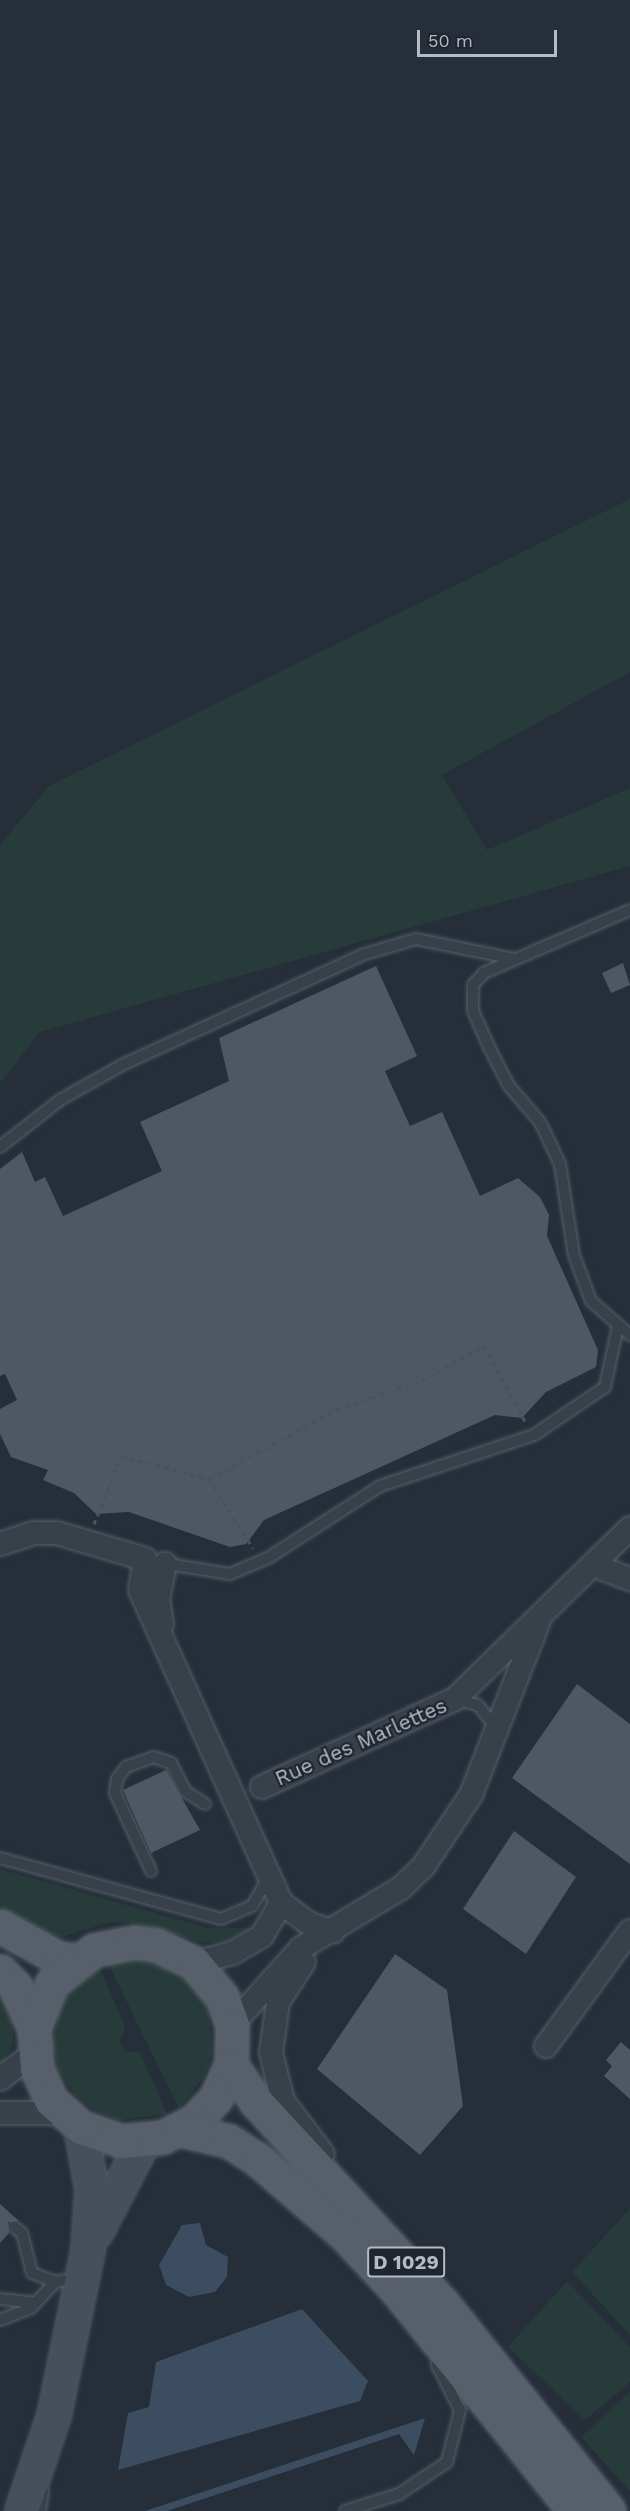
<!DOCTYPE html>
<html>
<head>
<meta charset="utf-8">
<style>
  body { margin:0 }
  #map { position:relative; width:630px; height:2511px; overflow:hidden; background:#252e39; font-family:"Work Sans",sans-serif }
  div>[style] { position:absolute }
  .green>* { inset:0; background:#283b3b }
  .water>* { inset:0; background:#3c4c61 }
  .building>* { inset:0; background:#4e5865 }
  .path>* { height:3px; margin-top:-1.5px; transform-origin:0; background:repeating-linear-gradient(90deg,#455658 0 4.5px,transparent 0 9px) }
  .roads { filter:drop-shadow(0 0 2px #575e68) drop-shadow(0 0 2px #575e68) }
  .lane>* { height:10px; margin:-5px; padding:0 5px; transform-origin:5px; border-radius:5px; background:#38404a }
  .street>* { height:22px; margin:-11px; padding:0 11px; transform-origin:11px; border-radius:11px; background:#38404a }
  .secondary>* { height:32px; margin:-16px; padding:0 16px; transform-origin:16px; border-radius:16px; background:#474f5c }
  .primary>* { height:33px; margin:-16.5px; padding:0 16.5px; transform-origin:16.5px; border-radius:16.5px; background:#575f6a }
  span { translate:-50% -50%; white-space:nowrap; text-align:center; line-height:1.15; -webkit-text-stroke:4.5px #1e252f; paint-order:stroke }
  .shield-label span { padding:2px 4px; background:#1e252f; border:2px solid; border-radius:4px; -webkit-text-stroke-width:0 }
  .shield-label { font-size:20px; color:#b4bbc5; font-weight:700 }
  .street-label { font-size:21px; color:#b4bbc5 }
  .scale { position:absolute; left:417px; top:30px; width:140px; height:27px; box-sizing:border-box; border:3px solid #b4bbc5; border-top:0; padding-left:8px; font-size:18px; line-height:21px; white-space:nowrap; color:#b4bbc5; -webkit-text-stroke:4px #1e252f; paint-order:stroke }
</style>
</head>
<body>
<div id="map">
  <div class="green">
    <i style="clip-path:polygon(630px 499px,630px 672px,442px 775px,487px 850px,630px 788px,630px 866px,40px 1032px,0 1083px,0 845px,49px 786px)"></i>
    <i style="clip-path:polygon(0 1869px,208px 1928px,251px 1928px,226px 1941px,204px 1943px,136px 1923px,110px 1922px,62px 1937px,38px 1932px,0 1906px)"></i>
    <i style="clip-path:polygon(133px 1958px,181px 1974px,202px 1995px,209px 2012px,212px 2053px,206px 2074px,179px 2109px,108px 1963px)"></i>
    <i style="clip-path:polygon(99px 1967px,125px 2026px,120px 2041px,125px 2051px,140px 2052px,167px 2114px,119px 2120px,97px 2112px,76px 2096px,59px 2072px,52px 2043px,60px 2007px,71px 1988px)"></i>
    <i style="clip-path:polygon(0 1995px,12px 2012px,14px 2043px,0 2068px)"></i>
    <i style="clip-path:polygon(630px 2208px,630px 2335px,572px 2272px)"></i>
    <i style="clip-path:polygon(567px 2281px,630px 2347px,630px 2382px,585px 2420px,508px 2347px)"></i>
    <i style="clip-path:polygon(630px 2392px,630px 2491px,581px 2437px)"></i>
  </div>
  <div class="water">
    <i style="clip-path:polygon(200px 2223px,206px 2245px,228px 2257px,227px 2277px,215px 2292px,189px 2297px,166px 2285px,159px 2265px,182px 2225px)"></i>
    <i style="clip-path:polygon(302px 2309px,368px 2381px,360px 2401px,118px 2470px,128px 2413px,149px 2407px,156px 2362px)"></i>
    <i style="clip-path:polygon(425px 2418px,414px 2455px,399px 2434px,167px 2511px,145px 2511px)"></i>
  </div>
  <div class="building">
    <i style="clip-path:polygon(623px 963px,630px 985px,611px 993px,602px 973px)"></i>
    <i style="clip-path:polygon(376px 966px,417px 1056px,385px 1071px,410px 1126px,442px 1112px,480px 1196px,518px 1178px,540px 1197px,549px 1215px,547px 1236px,598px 1350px,596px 1367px,546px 1392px,522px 1418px,495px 1415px,264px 1520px,246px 1544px,230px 1547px,129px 1512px,96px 1514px,74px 1493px,43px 1480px,48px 1470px,11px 1457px,0 1434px,0 1409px,17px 1400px,5px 1374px,0 1376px,0 1169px,22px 1152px,35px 1182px,45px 1177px,63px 1216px,162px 1171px,140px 1122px,229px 1081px,219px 1038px)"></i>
    <i style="clip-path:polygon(577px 1684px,630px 1724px,630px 1864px,512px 1778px)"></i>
    <i style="clip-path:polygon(166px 1770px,200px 1830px,151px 1853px,123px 1790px)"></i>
    <i style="clip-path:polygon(514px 1831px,576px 1877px,526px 1954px,463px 1909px)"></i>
    <i style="clip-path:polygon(395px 1954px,447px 1990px,463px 2106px,420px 2155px,317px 2069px)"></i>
    <i style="clip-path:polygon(621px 2042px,630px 2050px,630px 2099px,604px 2076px,612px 2066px,606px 2060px)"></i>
    <i style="clip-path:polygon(0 2204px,19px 2221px,8px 2222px,9px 2233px,0 2243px)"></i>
  </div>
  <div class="path">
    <i style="left:209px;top:1479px;width:146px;rotate:-28.7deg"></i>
    <i style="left:337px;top:1409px;width:89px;rotate:-18.4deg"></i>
    <i style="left:421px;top:1381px;width:72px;rotate:-29.1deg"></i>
    <i style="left:484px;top:1346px;width:88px;rotate:61.4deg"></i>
    <i style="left:94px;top:1524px;width:73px;rotate:-68.3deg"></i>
    <i style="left:121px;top:1456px;width:91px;rotate:14.6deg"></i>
    <i style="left:209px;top:1479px;width:82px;rotate:57.5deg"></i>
  </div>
  <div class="roads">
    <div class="lane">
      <i style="left:630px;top:910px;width:159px;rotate:156.7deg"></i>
      <i style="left:484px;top:973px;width:16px;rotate:133deg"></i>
      <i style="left:473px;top:985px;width:26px;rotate:90deg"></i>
      <i style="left:473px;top:1011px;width:42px;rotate:65.9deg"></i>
      <i style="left:490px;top:1049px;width:42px;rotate:62.8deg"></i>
      <i style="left:509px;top:1086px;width:48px;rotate:49.3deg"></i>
      <i style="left:540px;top:1122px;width:47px;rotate:64.5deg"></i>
      <i style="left:560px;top:1164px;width:92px;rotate:81.3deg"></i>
      <i style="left:574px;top:1255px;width:49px;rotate:69.7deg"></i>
      <i style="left:591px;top:1301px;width:52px;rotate:41.1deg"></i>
      <i style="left:0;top:1147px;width:76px;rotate:-38.1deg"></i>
      <i style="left:60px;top:1100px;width:71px;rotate:-29.4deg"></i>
      <i style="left:122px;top:1065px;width:267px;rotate:-24.6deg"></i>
      <i style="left:365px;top:954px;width:53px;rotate:-16.4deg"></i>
      <i style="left:416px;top:939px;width:100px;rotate:11.5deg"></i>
      <i style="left:162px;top:1563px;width:69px;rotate:9.2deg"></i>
      <i style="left:230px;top:1574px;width:41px;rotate:-22.8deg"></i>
      <i style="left:268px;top:1558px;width:133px;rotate:-32.7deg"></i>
      <i style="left:380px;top:1486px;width:162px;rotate:-18.3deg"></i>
      <i style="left:534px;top:1435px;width:86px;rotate:-34.1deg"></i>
      <i style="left:605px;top:1387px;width:62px;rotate:-78deg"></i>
      <i style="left:455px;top:1699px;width:24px;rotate:15deg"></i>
      <i style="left:478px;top:1705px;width:28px;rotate:52deg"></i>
      <i style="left:0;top:1858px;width:229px;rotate:15.4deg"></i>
      <i style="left:221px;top:1919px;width:34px;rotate:-23deg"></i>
      <i style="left:252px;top:1906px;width:34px;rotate:-60deg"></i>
      <i style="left:151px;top:1871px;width:86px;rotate:-114.8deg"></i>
      <i style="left:115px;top:1793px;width:14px;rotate:-82deg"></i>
      <i style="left:117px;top:1779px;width:15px;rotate:-53deg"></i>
      <i style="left:126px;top:1767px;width:29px;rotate:-20deg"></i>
      <i style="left:153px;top:1757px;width:19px;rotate:18deg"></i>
      <i style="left:171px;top:1763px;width:31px;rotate:63deg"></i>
      <i style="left:185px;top:1791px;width:24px;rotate:33deg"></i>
      <i style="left:14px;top:2227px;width:10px;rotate:37deg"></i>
      <i style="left:22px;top:2233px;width:41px;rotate:76deg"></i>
      <i style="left:32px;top:2273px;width:25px;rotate:21deg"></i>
      <i style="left:0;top:2299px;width:36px;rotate:6deg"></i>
      <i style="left:0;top:2320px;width:33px;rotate:-21deg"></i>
      <i style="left:31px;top:2308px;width:35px;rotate:-47deg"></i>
      <i style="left:55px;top:2282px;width:25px;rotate:-9deg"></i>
      <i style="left:40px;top:2511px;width:20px;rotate:-81deg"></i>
      <i style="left:345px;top:2511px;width:57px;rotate:-17.5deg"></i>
      <i style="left:399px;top:2494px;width:58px;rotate:-33.7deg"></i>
      <i style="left:447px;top:2462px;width:54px;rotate:-76deg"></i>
      <i style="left:460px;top:2410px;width:51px;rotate:-117.1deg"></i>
    </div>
    <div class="street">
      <i style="left:0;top:1544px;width:35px;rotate:-18deg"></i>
      <i style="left:33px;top:1533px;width:24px"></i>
      <i style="left:57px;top:1533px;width:92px;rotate:16.5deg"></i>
      <i style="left:145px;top:1559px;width:31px;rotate:99deg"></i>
      <i style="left:140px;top:1590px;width:343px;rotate:65.7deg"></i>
      <i style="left:281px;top:1903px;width:38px;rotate:120deg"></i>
      <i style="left:262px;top:1936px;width:34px;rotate:150deg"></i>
      <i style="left:232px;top:1953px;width:39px;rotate:165deg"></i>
      <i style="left:593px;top:1565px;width:40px;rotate:21deg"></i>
      <i style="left:162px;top:1624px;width:24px;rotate:-99deg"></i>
      <i style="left:158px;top:1600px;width:37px;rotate:-79deg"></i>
      <i style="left:262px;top:1787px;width:212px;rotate:-24.5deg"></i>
      <i style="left:455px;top:1699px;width:245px;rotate:-44.3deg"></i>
      <i style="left:281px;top:1903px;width:36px;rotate:36deg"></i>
      <i style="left:310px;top:1924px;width:24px;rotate:19deg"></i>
      <i style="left:304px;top:1962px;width:48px;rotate:123deg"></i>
      <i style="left:278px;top:2002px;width:51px;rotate:97.8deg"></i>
      <i style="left:271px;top:2053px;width:49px;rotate:76deg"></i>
      <i style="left:283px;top:2101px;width:66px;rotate:53deg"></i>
      <i style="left:232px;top:2025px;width:103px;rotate:-48.1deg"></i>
      <i style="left:301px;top:1948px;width:117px;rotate:-31deg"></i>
      <i style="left:401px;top:1888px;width:30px;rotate:-44deg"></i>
      <i style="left:423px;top:1867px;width:87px;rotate:-56.3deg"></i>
      <i style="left:471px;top:1795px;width:185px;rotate:-68.7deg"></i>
      <i style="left:546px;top:2046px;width:142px;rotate:-53.9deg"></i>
      <i style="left:0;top:2079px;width:43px;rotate:-37.4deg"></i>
      <i style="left:0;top:2113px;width:62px"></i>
    </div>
    <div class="secondary">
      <i style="left:96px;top:2233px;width:104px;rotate:-62.4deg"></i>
      <i style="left:22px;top:2511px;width:100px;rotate:-71.4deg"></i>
      <i style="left:54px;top:2416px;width:169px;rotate:-78.4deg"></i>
      <i style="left:88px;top:2250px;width:60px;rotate:-86.2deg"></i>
      <i style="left:92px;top:2190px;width:64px;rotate:-99.9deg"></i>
    </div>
    <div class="primary">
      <i style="left:0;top:1926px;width:66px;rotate:28.9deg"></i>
      <i style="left:58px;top:1958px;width:17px;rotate:7deg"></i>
      <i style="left:0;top:1971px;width:21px;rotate:45deg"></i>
      <i style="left:15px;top:1986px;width:46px;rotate:65.7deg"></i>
      <i style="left:231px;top:2064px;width:37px;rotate:114deg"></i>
      <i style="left:216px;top:2098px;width:32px;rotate:134deg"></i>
      <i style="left:194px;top:2121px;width:35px;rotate:153deg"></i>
      <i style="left:163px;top:2137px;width:41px;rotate:174.4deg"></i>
      <i style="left:122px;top:2141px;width:43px;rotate:-161.1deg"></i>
      <i style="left:81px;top:2127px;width:40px;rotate:-138deg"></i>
      <i style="left:51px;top:2100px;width:34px;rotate:-114deg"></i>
      <i style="left:37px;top:2069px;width:41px;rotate:-94.2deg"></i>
      <i style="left:34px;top:2028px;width:48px;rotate:-68.2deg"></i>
      <i style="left:52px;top:1983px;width:53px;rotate:-38.2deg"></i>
      <i style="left:94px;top:1950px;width:42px;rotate:-11deg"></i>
      <i style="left:135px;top:1942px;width:21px;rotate:8deg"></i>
      <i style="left:156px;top:1945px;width:42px;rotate:25.3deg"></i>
      <i style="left:194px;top:1963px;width:44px;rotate:50.5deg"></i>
      <i style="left:222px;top:1997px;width:30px;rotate:70deg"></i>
      <i style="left:232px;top:2025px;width:39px;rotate:91deg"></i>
      <i style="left:231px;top:2064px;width:45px;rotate:56.7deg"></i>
      <i style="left:256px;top:2102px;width:275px;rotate:47.2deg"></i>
      <i style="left:443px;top:2304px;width:265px;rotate:51.3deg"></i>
      <i style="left:181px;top:2130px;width:49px;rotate:12.9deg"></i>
      <i style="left:229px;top:2141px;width:33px;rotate:33deg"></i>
      <i style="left:257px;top:2159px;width:116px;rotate:40.8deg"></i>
      <i style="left:345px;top:2235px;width:73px;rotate:46.7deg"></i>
      <i style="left:395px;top:2288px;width:286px;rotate:51.2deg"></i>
    </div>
  </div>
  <div class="shield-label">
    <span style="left:406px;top:2262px">D 1029</span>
  </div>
  <div class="street-label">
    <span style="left:361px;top:1742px;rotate:-24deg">Rue des Marlettes</span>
  </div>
  <div class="scale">50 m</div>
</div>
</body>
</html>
